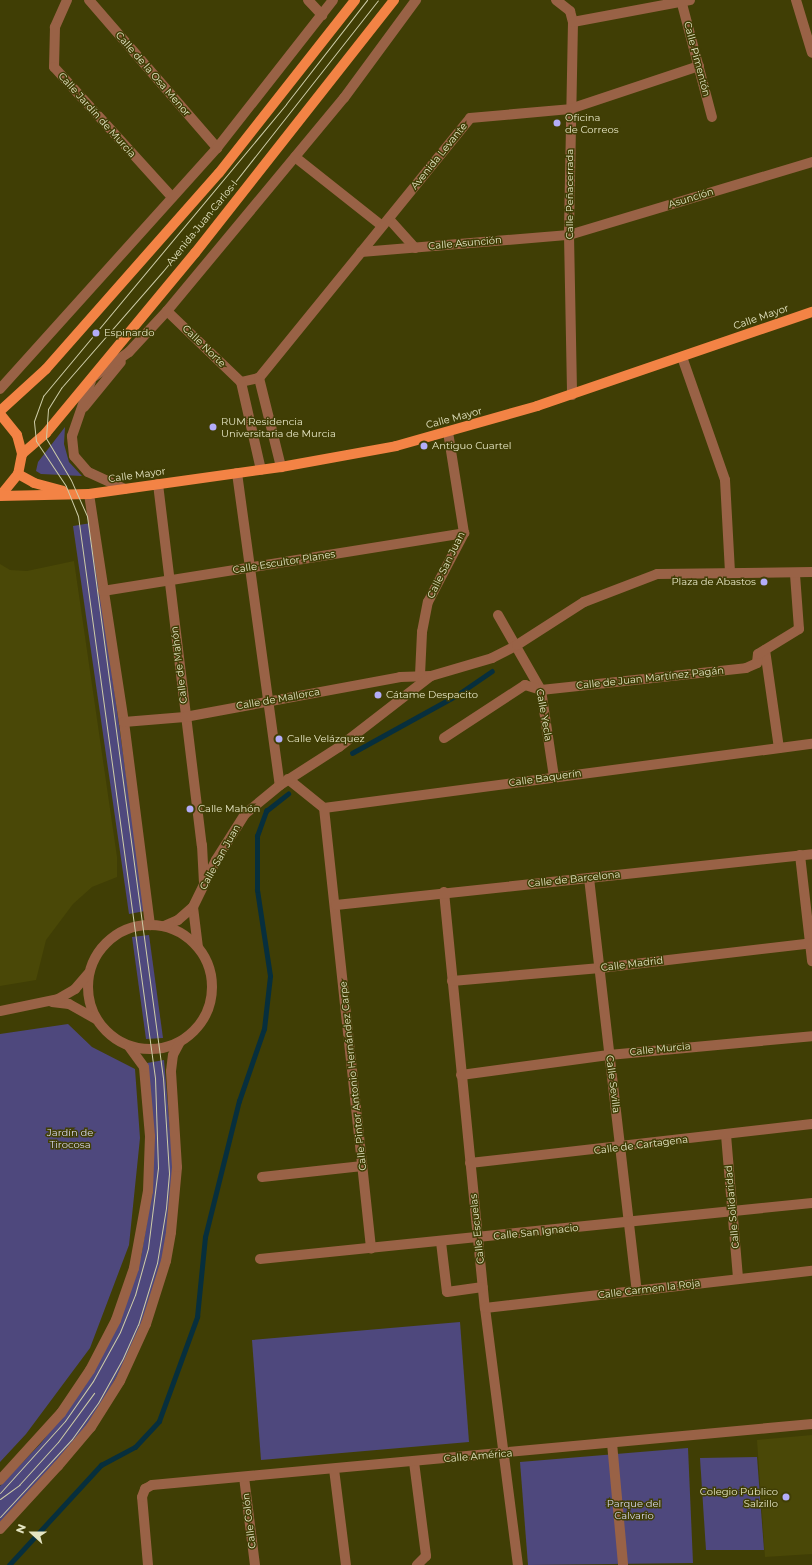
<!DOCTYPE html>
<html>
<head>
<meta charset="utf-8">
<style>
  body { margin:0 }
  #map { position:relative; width:812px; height:1565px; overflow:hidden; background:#403e05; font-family:Montserrat,sans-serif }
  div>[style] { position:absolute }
  .built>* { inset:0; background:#4a4807 }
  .green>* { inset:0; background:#4e487d }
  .stream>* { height:4.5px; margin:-2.25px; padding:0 2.25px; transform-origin:2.25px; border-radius:2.25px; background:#072f3d }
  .minor>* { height:10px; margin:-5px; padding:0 5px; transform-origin:5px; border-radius:5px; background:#996246 }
  .minor>.ring { margin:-5px; padding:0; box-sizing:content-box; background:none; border:10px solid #996246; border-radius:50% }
  .major>* { height:10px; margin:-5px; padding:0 5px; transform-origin:5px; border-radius:5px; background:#f38345 }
  .tram>* { height:1px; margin:-0.5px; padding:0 0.5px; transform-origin:0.5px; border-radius:0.5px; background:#cecda8 }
  .dots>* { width:11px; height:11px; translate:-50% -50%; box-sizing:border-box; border:2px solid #403e05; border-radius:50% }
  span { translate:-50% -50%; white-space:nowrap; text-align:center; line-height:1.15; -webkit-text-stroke:3px #403e05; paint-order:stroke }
  .street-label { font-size:10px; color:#e5e5c3 }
  .poi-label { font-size:10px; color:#e5e5c3 }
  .left { translate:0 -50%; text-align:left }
  .right { translate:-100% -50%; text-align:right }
  .park-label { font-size:10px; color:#d6d6ec }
  .north { position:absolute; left:12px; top:1513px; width:40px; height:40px; -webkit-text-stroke:3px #403e05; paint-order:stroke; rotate:291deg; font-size:11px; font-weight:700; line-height:16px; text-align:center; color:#e5e5c3 }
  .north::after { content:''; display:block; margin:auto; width:14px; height:18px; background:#e5e5c3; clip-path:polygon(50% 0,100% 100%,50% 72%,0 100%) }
</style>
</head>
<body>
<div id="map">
  <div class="built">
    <i style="clip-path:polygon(74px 561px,117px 857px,117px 877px,92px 887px,73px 904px,46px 940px,36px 980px,0 986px,0 564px,10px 570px,27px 571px)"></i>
    <i style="clip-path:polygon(812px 1435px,812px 1554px,765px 1557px,757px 1440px)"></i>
  </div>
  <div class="green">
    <i style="clip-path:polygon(65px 427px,64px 444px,69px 462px,82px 476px,41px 474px,36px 471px,38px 462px)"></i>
    <i style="clip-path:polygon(91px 523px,145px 911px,129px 914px,73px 526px)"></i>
    <i style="clip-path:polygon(149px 935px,163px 1038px,146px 1039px,132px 937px)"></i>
    <i style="clip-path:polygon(68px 1024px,92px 1047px,135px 1069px,140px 1138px,129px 1245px,90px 1348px,26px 1434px,0 1462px,0 1034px)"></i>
    <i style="clip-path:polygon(164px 1060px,173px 1164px,169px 1217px,161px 1265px,135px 1343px,100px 1407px,66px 1453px,0 1522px,0 1486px,41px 1443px,85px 1386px,141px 1257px,152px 1192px,153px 1121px,147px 1063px)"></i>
    <i style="clip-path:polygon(460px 1322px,469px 1442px,261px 1460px,252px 1340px)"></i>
    <i style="clip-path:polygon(688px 1448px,693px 1563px,528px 1565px,520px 1462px)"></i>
    <i style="clip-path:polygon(757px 1457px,764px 1550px,706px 1550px,700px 1458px)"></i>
  </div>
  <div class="stream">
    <i style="left:352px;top:753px;width:120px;rotate:-28.9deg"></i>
    <i style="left:457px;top:695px;width:42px;rotate:-34.4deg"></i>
    <i style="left:9px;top:1565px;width:136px;rotate:-47.4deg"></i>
    <i style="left:101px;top:1465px;width:38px;rotate:-28deg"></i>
    <i style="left:135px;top:1447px;width:35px;rotate:-47deg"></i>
    <i style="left:159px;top:1421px;width:111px;rotate:-69.9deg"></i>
    <i style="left:197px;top:1317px;width:80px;rotate:-84.3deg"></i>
    <i style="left:205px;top:1237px;width:140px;rotate:-76deg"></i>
    <i style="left:239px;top:1101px;width:76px;rotate:-70.9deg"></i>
    <i style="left:264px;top:1029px;width:53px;rotate:-83.5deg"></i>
    <i style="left:270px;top:976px;width:87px;rotate:-98.6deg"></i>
    <i style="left:257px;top:890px;width:54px;rotate:-90deg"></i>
    <i style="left:257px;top:836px;width:27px;rotate:-70deg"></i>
    <i style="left:266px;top:811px;width:28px;rotate:-38deg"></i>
  </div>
  <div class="minor">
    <i style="left:67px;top:0;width:30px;rotate:114deg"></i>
    <i style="left:55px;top:27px;width:40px;rotate:91.4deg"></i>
    <i style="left:54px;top:67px;width:176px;rotate:47.8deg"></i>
    <i style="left:89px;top:0;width:196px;rotate:49.1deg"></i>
    <i style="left:308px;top:0;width:21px;rotate:47deg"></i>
    <i style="left:556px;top:0;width:18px;rotate:38deg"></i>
    <i style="left:570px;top:11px;width:11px;rotate:75deg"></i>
    <i style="left:573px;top:22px;width:213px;rotate:91.1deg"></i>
    <i style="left:569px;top:235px;width:160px;rotate:88.9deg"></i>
    <i style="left:681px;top:0;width:121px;rotate:75.2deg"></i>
    <i style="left:796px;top:0;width:55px;rotate:73.2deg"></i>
    <i style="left:573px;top:22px;width:119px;rotate:-10.6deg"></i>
    <i style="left:295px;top:157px;width:111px;rotate:38.4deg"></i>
    <i style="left:389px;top:219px;width:39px;rotate:48deg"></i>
    <i style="left:361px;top:252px;width:209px;rotate:-4.7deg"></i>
    <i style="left:569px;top:235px;width:254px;rotate:-16.7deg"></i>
    <i style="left:167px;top:311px;width:103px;rotate:43.8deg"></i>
    <i style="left:241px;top:382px;width:18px;rotate:-13deg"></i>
    <i style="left:682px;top:357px;width:130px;rotate:70.7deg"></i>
    <i style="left:725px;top:480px;width:92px;rotate:86.9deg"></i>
    <i style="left:259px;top:378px;width:335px;rotate:-50.9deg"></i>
    <i style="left:470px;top:118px;width:100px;rotate:-5.1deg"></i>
    <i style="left:570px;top:109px;width:136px;rotate:-18.4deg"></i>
    <i style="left:259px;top:378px;width:92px;rotate:76.1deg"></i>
    <i style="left:241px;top:382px;width:90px;rotate:77.2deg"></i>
    <i style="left:0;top:389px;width:324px;rotate:-48deg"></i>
    <i style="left:217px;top:148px;width:188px;rotate:-51.9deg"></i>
    <i style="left:84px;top:407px;width:58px;rotate:-50.6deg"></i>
    <i style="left:237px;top:473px;width:315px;rotate:82.2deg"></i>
    <i style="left:158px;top:484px;width:364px;rotate:83.1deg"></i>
    <i style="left:202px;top:845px;width:36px;rotate:87deg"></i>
    <i style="left:125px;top:489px;width:41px;rotate:-155.3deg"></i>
    <i style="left:88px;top:472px;width:21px;rotate:-131deg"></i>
    <i style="left:74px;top:456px;width:20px;rotate:-96deg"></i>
    <i style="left:72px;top:436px;width:61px;rotate:-71deg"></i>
    <i style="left:92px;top:378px;width:45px;rotate:-35.1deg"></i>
    <i style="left:129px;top:352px;width:56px;rotate:-47.2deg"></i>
    <i style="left:167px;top:311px;width:277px;rotate:-50.3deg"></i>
    <i style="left:344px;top:98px;width:122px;rotate:-53.7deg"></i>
    <i style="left:89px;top:494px;width:231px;rotate:81.3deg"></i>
    <i style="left:124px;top:722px;width:205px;rotate:82.7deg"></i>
    <i style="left:103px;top:591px;width:366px;rotate:-9.1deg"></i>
    <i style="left:498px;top:615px;width:86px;rotate:60.2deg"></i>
    <i style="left:541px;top:690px;width:88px;rotate:81.5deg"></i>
    <i style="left:765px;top:650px;width:99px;rotate:81.9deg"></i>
    <i style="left:420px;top:675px;width:43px;rotate:-87.3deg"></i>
    <i style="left:422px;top:632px;width:31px;rotate:-79deg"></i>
    <i style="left:428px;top:602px;width:78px;rotate:-62.4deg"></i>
    <i style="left:464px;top:533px;width:102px;rotate:-99deg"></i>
    <i style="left:124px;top:722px;width:61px;rotate:-4.7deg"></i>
    <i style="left:185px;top:717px;width:219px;rotate:-10.5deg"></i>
    <i style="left:400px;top:677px;width:31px;rotate:-2deg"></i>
    <i style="left:444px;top:738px;width:97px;rotate:-33.2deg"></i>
    <i style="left:525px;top:685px;width:17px;rotate:17deg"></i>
    <i style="left:541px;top:690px;width:206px;rotate:-6.1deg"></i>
    <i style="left:746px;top:668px;width:12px;rotate:-24deg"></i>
    <i style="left:757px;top:663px;width:9px;rotate:-84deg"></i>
    <i style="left:758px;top:654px;width:48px;rotate:-31.4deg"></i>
    <i style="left:799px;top:629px;width:55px;rotate:-94.2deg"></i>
    <i style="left:288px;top:779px;width:46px;rotate:38.9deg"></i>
    <i style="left:324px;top:808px;width:492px;rotate:-7.5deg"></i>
    <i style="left:324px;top:808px;width:443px;rotate:83.9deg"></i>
    <i style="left:800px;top:855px;width:107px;rotate:83.5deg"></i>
    <i style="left:589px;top:878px;width:415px;rotate:83.4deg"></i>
    <i style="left:444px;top:892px;width:418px;rotate:84.4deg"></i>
    <i style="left:485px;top:1308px;width:259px;rotate:82.7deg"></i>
    <i style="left:336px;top:905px;width:479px;rotate:-6.1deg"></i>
    <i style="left:193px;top:907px;width:39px;rotate:83deg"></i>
    <i class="ring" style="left:88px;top:925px;width:114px;height:114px"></i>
    <i style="left:164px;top:926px;width:15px;rotate:-23deg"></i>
    <i style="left:178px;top:920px;width:20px;rotate:-41deg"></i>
    <i style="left:193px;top:907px;width:52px;rotate:-63.9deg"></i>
    <i style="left:216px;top:860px;width:54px;rotate:-57.8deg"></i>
    <i style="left:245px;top:814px;width:45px;rotate:-39.6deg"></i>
    <i style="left:280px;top:785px;width:70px;rotate:-32.8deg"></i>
    <i style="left:339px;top:747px;width:116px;rotate:-37.7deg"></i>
    <i style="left:431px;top:676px;width:64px;rotate:-16.4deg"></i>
    <i style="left:492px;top:658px;width:28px;rotate:-27deg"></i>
    <i style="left:517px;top:645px;width:80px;rotate:-32.7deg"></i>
    <i style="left:584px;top:602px;width:78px;rotate:-21deg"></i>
    <i style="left:657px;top:574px;width:155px;rotate:-0.7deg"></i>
    <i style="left:452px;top:981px;width:149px;rotate:-5deg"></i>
    <i style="left:600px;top:968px;width:213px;rotate:-6.7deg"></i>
    <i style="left:52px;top:1002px;width:17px;rotate:7deg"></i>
    <i style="left:69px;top:1004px;width:31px;rotate:29deg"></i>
    <i style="left:0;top:1011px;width:59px;rotate:-11.7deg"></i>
    <i style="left:58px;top:999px;width:20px;rotate:-30deg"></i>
    <i style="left:75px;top:989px;width:21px;rotate:-49deg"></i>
    <i style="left:461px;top:1075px;width:149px;rotate:-7.7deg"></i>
    <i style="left:609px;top:1055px;width:204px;rotate:-5.3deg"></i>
    <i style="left:726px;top:1135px;width:144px;rotate:85.2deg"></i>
    <i style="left:470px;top:1163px;width:344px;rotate:-6.5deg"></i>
    <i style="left:262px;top:1177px;width:101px;rotate:-6.3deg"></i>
    <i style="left:441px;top:1242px;width:50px;rotate:83.2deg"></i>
    <i style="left:447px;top:1292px;width:36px;rotate:-8deg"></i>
    <i style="left:260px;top:1259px;width:555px;rotate:-5.79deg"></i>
    <i style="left:485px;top:1308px;width:329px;rotate:-6.5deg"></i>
    <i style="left:612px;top:1443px;width:122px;rotate:84.8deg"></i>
    <i style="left:414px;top:1462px;width:95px;rotate:82.7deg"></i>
    <i style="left:426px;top:1556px;width:13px;rotate:135deg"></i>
    <i style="left:334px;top:1469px;width:97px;rotate:82.9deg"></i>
    <i style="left:244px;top:1477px;width:89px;rotate:82.9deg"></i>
    <i style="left:0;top:1480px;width:91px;rotate:-47.7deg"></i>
    <i style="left:61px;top:1413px;width:52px;rotate:-56deg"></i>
    <i style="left:90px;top:1370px;width:56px;rotate:-62.5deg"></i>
    <i style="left:116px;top:1320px;width:55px;rotate:-70.9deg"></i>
    <i style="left:134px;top:1268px;width:78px;rotate:-79.7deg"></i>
    <i style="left:148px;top:1191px;width:55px;rotate:-87.9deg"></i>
    <i style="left:150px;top:1136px;width:69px;rotate:-95deg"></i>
    <i style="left:144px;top:1067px;width:26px;rotate:-126deg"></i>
    <i style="left:0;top:1529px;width:86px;rotate:-47.4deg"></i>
    <i style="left:58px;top:1466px;width:51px;rotate:-49.8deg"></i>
    <i style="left:91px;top:1427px;width:54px;rotate:-57.8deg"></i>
    <i style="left:120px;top:1381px;width:63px;rotate:-65.5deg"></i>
    <i style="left:146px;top:1324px;width:66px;rotate:-72.4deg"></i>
    <i style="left:166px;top:1261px;width:29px;rotate:-80deg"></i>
    <i style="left:171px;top:1232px;width:65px;rotate:-84.7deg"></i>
    <i style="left:177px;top:1167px;width:96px;rotate:-93.6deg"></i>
    <i style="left:171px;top:1071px;width:16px;rotate:-83deg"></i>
    <i style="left:173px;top:1055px;width:15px;rotate:-62deg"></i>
    <i style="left:148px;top:1565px;width:68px;rotate:-95deg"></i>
    <i style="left:142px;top:1497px;width:9px;rotate:-69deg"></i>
    <i style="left:145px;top:1489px;width:8px;rotate:-30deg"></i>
    <i style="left:152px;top:1485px;width:663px;rotate:-5.28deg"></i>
  </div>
  <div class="major">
    <i style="left:0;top:411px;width:62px;rotate:-42.4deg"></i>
    <i style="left:46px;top:369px;width:261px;rotate:-48.6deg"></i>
    <i style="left:219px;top:173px;width:220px;rotate:-51.8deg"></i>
    <i style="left:0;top:414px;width:27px;rotate:51deg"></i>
    <i style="left:17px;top:435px;width:20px;rotate:75deg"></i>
    <i style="left:22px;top:454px;width:20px;rotate:101deg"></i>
    <i style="left:18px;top:474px;width:28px;rotate:129deg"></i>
    <i style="left:22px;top:454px;width:32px;rotate:-41deg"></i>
    <i style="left:46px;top:433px;width:234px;rotate:-50.4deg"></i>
    <i style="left:195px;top:253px;width:322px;rotate:-51.8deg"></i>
    <i style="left:18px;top:474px;width:18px;rotate:29deg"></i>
    <i style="left:34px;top:483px;width:30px;rotate:15deg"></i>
    <i style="left:0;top:496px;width:89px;rotate:-1.3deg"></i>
    <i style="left:89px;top:494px;width:194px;rotate:-8deg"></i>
    <i style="left:281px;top:467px;width:117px;rotate:-10.3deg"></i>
    <i style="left:396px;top:446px;width:147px;rotate:-15.8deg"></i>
    <i style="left:537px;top:406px;width:291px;rotate:-18.9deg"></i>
  </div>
  <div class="tram">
    <i style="left:0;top:1493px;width:97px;rotate:-47.9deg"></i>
    <i style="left:65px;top:1421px;width:49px;rotate:-55deg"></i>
    <i style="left:93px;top:1381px;width:56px;rotate:-61.1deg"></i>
    <i style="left:120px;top:1332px;width:40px;rotate:-68deg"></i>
    <i style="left:135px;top:1295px;width:49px;rotate:-74.5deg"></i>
    <i style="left:148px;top:1248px;width:81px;rotate:-82.9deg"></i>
    <i style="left:158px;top:1168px;width:90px;rotate:-91.9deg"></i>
    <i style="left:155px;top:1078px;width:567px;rotate:-97.8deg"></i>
    <i style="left:78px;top:516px;width:32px;rotate:-112deg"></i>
    <i style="left:66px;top:486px;width:54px;rotate:-123.7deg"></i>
    <i style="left:36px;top:441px;width:20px;rotate:-96deg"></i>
    <i style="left:34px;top:421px;width:27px;rotate:-70deg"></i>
    <i style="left:43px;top:396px;width:380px;rotate:-50.2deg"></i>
    <i style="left:286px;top:104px;width:132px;rotate:-52.1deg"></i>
    <i style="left:0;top:1499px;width:24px;rotate:-36deg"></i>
    <i style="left:19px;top:1485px;width:58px;rotate:-47.8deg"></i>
    <i style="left:58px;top:1442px;width:61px;rotate:-53.7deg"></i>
    <i style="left:0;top:1517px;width:106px;rotate:-47.3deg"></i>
    <i style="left:72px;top:1439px;width:44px;rotate:-54.2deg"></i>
    <i style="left:98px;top:1403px;width:51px;rotate:-60.9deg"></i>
    <i style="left:123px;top:1358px;width:36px;rotate:-66deg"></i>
    <i style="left:138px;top:1325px;width:65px;rotate:-73deg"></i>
    <i style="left:157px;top:1263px;width:56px;rotate:-80.7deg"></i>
    <i style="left:166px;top:1208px;width:35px;rotate:-85deg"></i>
    <i style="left:169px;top:1173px;width:95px;rotate:-93.6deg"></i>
    <i style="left:163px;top:1078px;width:567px;rotate:-97.7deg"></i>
    <i style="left:87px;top:516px;width:39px;rotate:-114deg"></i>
    <i style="left:71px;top:480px;width:49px;rotate:-120.8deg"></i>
    <i style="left:46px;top:438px;width:29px;rotate:-86deg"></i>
    <i style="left:48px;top:409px;width:25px;rotate:-58deg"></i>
    <i style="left:61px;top:388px;width:155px;rotate:-48.9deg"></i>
    <i style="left:163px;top:271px;width:72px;rotate:-50.6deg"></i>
    <i style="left:209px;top:215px;width:273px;rotate:-51.8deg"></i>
  </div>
  <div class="dots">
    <i style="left:557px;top:123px;background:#b3adf9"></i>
    <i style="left:96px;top:333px;background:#b3adf9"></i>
    <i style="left:213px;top:427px;background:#b3adf9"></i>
    <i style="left:424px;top:446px;background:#b3adf9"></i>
    <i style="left:764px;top:582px;background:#b3adf9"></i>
    <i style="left:378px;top:695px;background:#b3adf9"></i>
    <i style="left:279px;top:739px;background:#b3adf9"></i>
    <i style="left:190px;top:809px;background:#b3adf9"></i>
    <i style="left:786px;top:1497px;background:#b3adf9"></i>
  </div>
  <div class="street-label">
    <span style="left:697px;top:59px;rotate:75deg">Calle Pimentón</span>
    <span style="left:153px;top:74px;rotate:49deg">Calle de la Osa Menor</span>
    <span style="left:97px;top:115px;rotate:48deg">Calle Jardín de Murcia</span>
    <span style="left:439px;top:156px;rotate:-51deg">Avenida Levante</span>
    <span style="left:570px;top:194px;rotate:-90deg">Calle Peñacerrada</span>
    <span style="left:691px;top:198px;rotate:-17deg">Asunción</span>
    <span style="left:202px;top:223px;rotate:-51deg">Avenida Juan Carlos I</span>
    <span style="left:465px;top:243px;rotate:-5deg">Calle Asunción</span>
    <span style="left:761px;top:317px;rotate:-19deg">Calle Mayor</span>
    <span style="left:204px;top:346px;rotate:44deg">Calle Norte</span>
    <span style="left:454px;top:418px;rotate:-15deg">Calle Mayor</span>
    <span style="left:137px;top:475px;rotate:-8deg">Calle Mayor</span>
    <span style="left:284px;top:562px;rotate:-9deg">Calle Escultor Planes</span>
    <span style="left:446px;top:565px;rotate:-64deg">Calle San Juan</span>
    <span style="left:179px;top:665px;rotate:-97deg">Calle de Mahón</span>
    <span style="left:650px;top:678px;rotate:-6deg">Calle de Juan Martínez Pagán</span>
    <span style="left:278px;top:699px;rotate:-10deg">Calle de Mallorca</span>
    <span style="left:544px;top:715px;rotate:80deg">Calle Yecla</span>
    <span style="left:545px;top:778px;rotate:-8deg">Calle Baquerín</span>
    <span style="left:220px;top:857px;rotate:-61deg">Calle San Juan</span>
    <span style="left:574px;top:879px;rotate:-6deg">Calle de Barcelona</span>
    <span style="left:632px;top:964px;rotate:-7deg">Calle Madrid</span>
    <span style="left:660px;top:1049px;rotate:-6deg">Calle Murcia</span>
    <span style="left:353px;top:1076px;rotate:-96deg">Calle Pintor Antonio Hernández Carpe</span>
    <span style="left:613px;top:1084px;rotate:83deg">Calle Sevilla</span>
    <span style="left:641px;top:1145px;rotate:-7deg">Calle de Cartagena</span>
    <span style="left:732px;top:1207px;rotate:-95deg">Calle Solidaridad</span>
    <span style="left:477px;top:1229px;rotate:-96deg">Calle Escuelas</span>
    <span style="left:536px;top:1232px;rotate:-6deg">Calle San Ignacio</span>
    <span style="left:649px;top:1289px;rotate:-7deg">Calle Carmen la Roja</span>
    <span style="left:478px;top:1456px;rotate:-5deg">Calle América</span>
    <span style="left:249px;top:1521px;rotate:-97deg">Calle Colón</span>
  </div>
  <div class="poi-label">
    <span class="left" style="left:565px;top:123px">Oficina<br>de Correos</span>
    <span class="left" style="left:104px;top:333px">Espinardo</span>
    <span class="left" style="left:221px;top:427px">RUM Residencia<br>Universitaria de Murcia</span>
    <span class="left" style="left:432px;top:446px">Antiguo Cuartel</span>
    <span class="right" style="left:756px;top:582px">Plaza de Abastos</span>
    <span class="left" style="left:386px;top:695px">Cátame Despacito</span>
    <span class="left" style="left:287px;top:739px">Calle Velázquez</span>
    <span class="left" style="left:198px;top:809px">Calle Mahón</span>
    <span class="right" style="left:778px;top:1497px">Colegio Público<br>Salzillo</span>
  </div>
  <div class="park-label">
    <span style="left:70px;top:1138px">Jardín de<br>Tirocosa</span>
    <span style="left:634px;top:1509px">Parque del<br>Calvario</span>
  </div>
  <div class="north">N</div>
</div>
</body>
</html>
